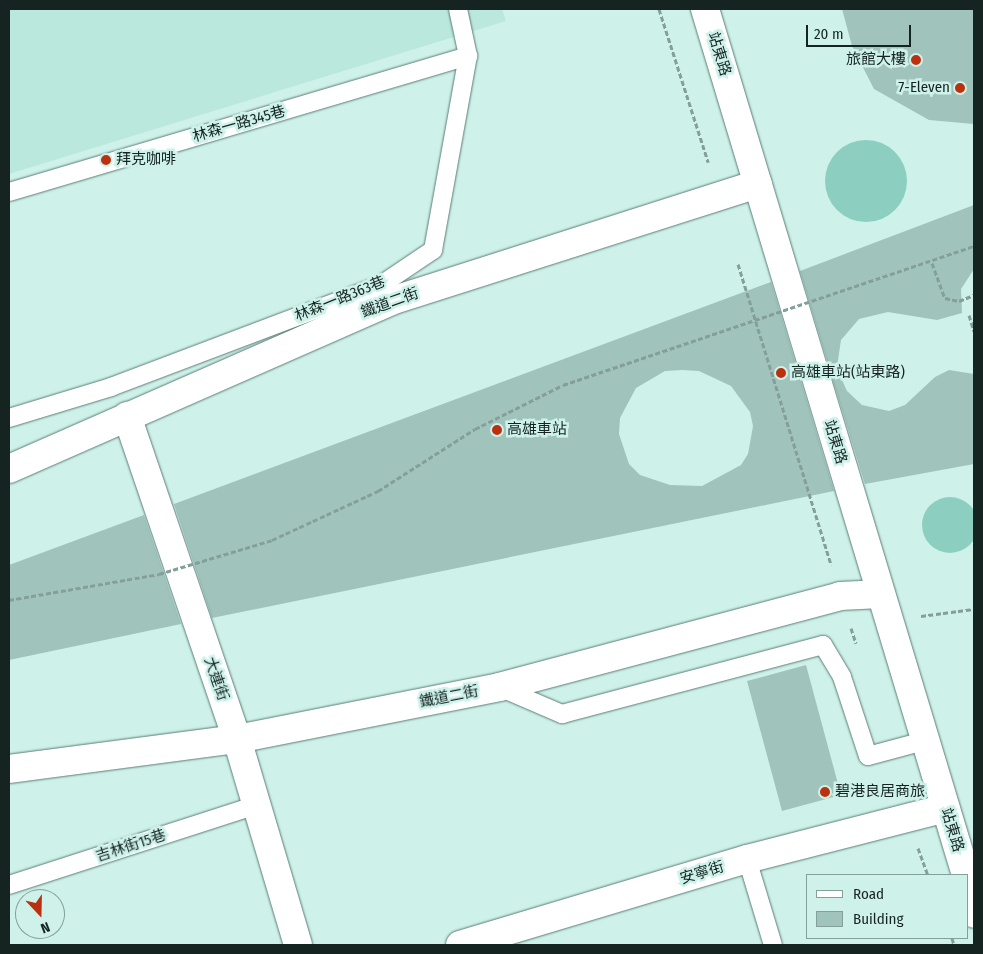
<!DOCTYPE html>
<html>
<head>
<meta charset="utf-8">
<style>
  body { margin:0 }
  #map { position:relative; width:983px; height:954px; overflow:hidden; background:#cef2ea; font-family:"Fira Sans Condensed","Noto Sans TC",sans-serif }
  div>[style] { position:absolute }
  .built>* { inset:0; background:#bbe8dd }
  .green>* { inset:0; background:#8ccfc1 }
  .round { border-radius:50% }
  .building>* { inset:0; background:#a0c3bb }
  .path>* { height:3px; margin-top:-1.5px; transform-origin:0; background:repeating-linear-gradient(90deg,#849f99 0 5px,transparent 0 7.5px) }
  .roads { filter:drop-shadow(0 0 1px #5b7c75) drop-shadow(0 0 1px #5b7c75) }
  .service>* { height:18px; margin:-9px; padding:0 9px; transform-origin:9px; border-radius:9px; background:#fff }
  .minor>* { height:28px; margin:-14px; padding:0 14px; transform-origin:14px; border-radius:14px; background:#fff }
  .secondary>* { height:28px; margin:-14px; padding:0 14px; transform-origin:14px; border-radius:14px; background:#fff }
  .path-bridge>* { height:3px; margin-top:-1.5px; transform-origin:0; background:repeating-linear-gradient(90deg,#849f99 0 5px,transparent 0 7.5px) }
  .dots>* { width:14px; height:14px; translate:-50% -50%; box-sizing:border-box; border:2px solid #cef2ea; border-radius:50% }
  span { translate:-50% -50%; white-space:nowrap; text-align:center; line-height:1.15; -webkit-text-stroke:5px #cef2ea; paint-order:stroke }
  .street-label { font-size:15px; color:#162421 }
  .poi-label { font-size:15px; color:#162421 }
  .right { translate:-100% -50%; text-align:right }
  .left { translate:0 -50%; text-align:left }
  .frame { position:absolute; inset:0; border:10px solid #162421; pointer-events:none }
  .legend { position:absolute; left:806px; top:874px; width:162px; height:65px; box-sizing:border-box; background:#cef2ea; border:1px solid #84a09a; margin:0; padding:6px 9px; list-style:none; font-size:15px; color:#162421 }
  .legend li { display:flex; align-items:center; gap:10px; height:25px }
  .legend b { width:25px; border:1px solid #84a09a }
  .north { position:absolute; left:15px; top:889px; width:50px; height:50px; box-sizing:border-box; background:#cef2ea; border:1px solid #84a09a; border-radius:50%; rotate:159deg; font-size:14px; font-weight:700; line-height:20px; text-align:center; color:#162421 }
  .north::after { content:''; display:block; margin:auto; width:18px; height:22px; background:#bb310f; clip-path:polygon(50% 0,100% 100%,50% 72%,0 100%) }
  .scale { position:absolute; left:806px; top:25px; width:105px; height:22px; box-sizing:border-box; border:2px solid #162421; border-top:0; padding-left:6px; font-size:15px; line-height:18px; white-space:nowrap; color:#162421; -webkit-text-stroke:4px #cef2ea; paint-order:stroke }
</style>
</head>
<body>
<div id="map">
  <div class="built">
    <i style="clip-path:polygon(9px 9px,502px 9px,506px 21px,9px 174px)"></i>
  </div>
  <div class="green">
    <i class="round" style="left:825px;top:140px;width:82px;height:82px"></i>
    <i class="round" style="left:922px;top:497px;width:56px;height:56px"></i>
  </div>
  <div class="building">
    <i style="clip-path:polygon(842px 9px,974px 9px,974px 124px,929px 120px,874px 89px,852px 46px)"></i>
    <i style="clip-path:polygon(974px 205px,974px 269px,961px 289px,962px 313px,937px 320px,888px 312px,859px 319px,841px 340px,837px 367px,830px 370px,800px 271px)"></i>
    <i style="clip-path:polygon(evenodd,771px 282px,834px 491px,212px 618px,174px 504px,771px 282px,682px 370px,699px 371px,731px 386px,750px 412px,753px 426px,748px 454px,741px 465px,702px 486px,670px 485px,640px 475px,629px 464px,619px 434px,620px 418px,636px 388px,665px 371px,682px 370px)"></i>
    <i style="clip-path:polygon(949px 370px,974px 374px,974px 464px,865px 484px,830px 371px,838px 371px,847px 391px,862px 405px,889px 411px,905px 405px,935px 377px)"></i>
    <i style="clip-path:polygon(144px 515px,181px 624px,9px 660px,9px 565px)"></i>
    <i style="clip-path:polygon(806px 665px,841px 795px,782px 811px,747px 681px)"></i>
  </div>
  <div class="path">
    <i style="left:659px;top:9px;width:161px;rotate:72.2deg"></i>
    <i style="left:738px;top:264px;width:315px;rotate:72.8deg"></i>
    <i style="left:969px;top:315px;width:17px;rotate:73deg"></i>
    <i style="left:921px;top:616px;width:53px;rotate:-7.5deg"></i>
    <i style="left:851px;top:628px;width:16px;rotate:72deg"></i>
    <i style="left:918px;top:848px;width:29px;rotate:70deg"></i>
    <i style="left:952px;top:938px;width:7px;rotate:74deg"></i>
  </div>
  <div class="roads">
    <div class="service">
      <i style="left:9px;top:192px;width:479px;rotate:-16.5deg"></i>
      <i style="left:9px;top:418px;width:107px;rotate:-16.9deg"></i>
      <i style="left:111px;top:387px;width:289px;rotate:-20.7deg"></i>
      <i style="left:381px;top:285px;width:63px;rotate:-33.9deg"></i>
      <i style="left:433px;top:250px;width:197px;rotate:-79.8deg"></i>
      <i style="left:468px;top:56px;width:48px;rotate:-102deg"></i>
      <i style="left:499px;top:687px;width:69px;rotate:23.2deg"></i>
      <i style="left:562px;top:714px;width:270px;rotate:-14.8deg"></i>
      <i style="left:823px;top:645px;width:37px;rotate:59deg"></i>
      <i style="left:842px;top:677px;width:83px;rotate:71.8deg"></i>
      <i style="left:868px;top:756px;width:58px;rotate:-15deg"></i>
      <i style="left:747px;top:859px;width:90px;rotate:73.2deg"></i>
      <i style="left:9px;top:885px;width:257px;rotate:-17.9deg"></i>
    </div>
    <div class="minor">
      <i style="left:127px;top:416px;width:341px;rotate:71.2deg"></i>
      <i style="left:237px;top:739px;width:215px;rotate:73.5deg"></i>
      <i style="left:9px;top:469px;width:417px;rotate:-23.7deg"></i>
      <i style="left:391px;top:301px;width:385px;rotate:-17.7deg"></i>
      <i style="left:9px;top:769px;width:230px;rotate:-7.5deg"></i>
      <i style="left:237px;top:739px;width:267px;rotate:-11.2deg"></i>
      <i style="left:499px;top:687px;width:353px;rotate:-14.9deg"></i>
      <i style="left:840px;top:596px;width:41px;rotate:-2.8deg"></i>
      <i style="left:460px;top:945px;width:300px;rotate:-16.7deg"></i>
      <i style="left:747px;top:859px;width:205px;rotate:-14.4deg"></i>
    </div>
    <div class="secondary">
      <i style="left:705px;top:9px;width:904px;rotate:73.23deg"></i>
      <i style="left:970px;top:888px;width:26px;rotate:81deg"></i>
    </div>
  </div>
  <div class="path-bridge">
    <i style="left:932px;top:263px;width:37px;rotate:70deg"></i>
    <i style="left:945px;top:298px;width:14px;rotate:12deg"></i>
    <i style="left:959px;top:301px;width:16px;rotate:-22deg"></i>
    <i style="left:9px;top:600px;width:152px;rotate:-9.8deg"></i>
    <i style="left:159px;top:574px;width:118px;rotate:-16.7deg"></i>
    <i style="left:272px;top:540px;width:117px;rotate:-24.8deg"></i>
    <i style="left:378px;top:491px;width:115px;rotate:-32.6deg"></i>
    <i style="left:475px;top:429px;width:98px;rotate:-26.6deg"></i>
    <i style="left:563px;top:385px;width:434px;rotate:-18.7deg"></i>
  </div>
  <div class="dots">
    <i style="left:916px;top:60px;background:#bb310f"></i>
    <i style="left:960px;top:88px;background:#bb310f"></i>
    <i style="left:106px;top:160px;background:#bb310f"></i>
    <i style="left:781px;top:373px;background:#bb310f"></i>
    <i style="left:497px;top:430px;background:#bb310f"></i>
    <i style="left:825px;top:792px;background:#bb310f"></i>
  </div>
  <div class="street-label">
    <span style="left:719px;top:54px;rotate:73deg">站東路</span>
    <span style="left:239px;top:124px;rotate:-16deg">林森一路345巷</span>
    <span style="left:340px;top:299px;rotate:-22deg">林森一路363巷</span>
    <span style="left:390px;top:303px;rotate:-20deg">鐵道二街</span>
    <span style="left:835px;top:442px;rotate:73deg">站東路</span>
    <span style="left:216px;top:679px;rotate:71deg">大連街</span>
    <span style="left:449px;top:697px;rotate:-11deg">鐵道二街</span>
    <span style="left:952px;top:830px;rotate:73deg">站東路</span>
    <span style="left:131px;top:846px;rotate:-18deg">吉林街15巷</span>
    <span style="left:702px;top:873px;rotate:-17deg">安寧街</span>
  </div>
  <div class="poi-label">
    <span class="right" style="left:906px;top:60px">旅館大樓</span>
    <span class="right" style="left:950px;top:88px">7-Eleven</span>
    <span class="left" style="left:116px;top:160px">拜克咖啡</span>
    <span class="left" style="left:791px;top:373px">高雄車站(站東路)</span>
    <span class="left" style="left:507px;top:430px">高雄車站</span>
    <span class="left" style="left:835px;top:792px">碧港良居商旅</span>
  </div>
  <div class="frame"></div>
  <ul class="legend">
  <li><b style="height:6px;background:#fff"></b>Road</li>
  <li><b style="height:14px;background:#a0c3bb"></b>Building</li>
  </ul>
  <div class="north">N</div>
  <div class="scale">20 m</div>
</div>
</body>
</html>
